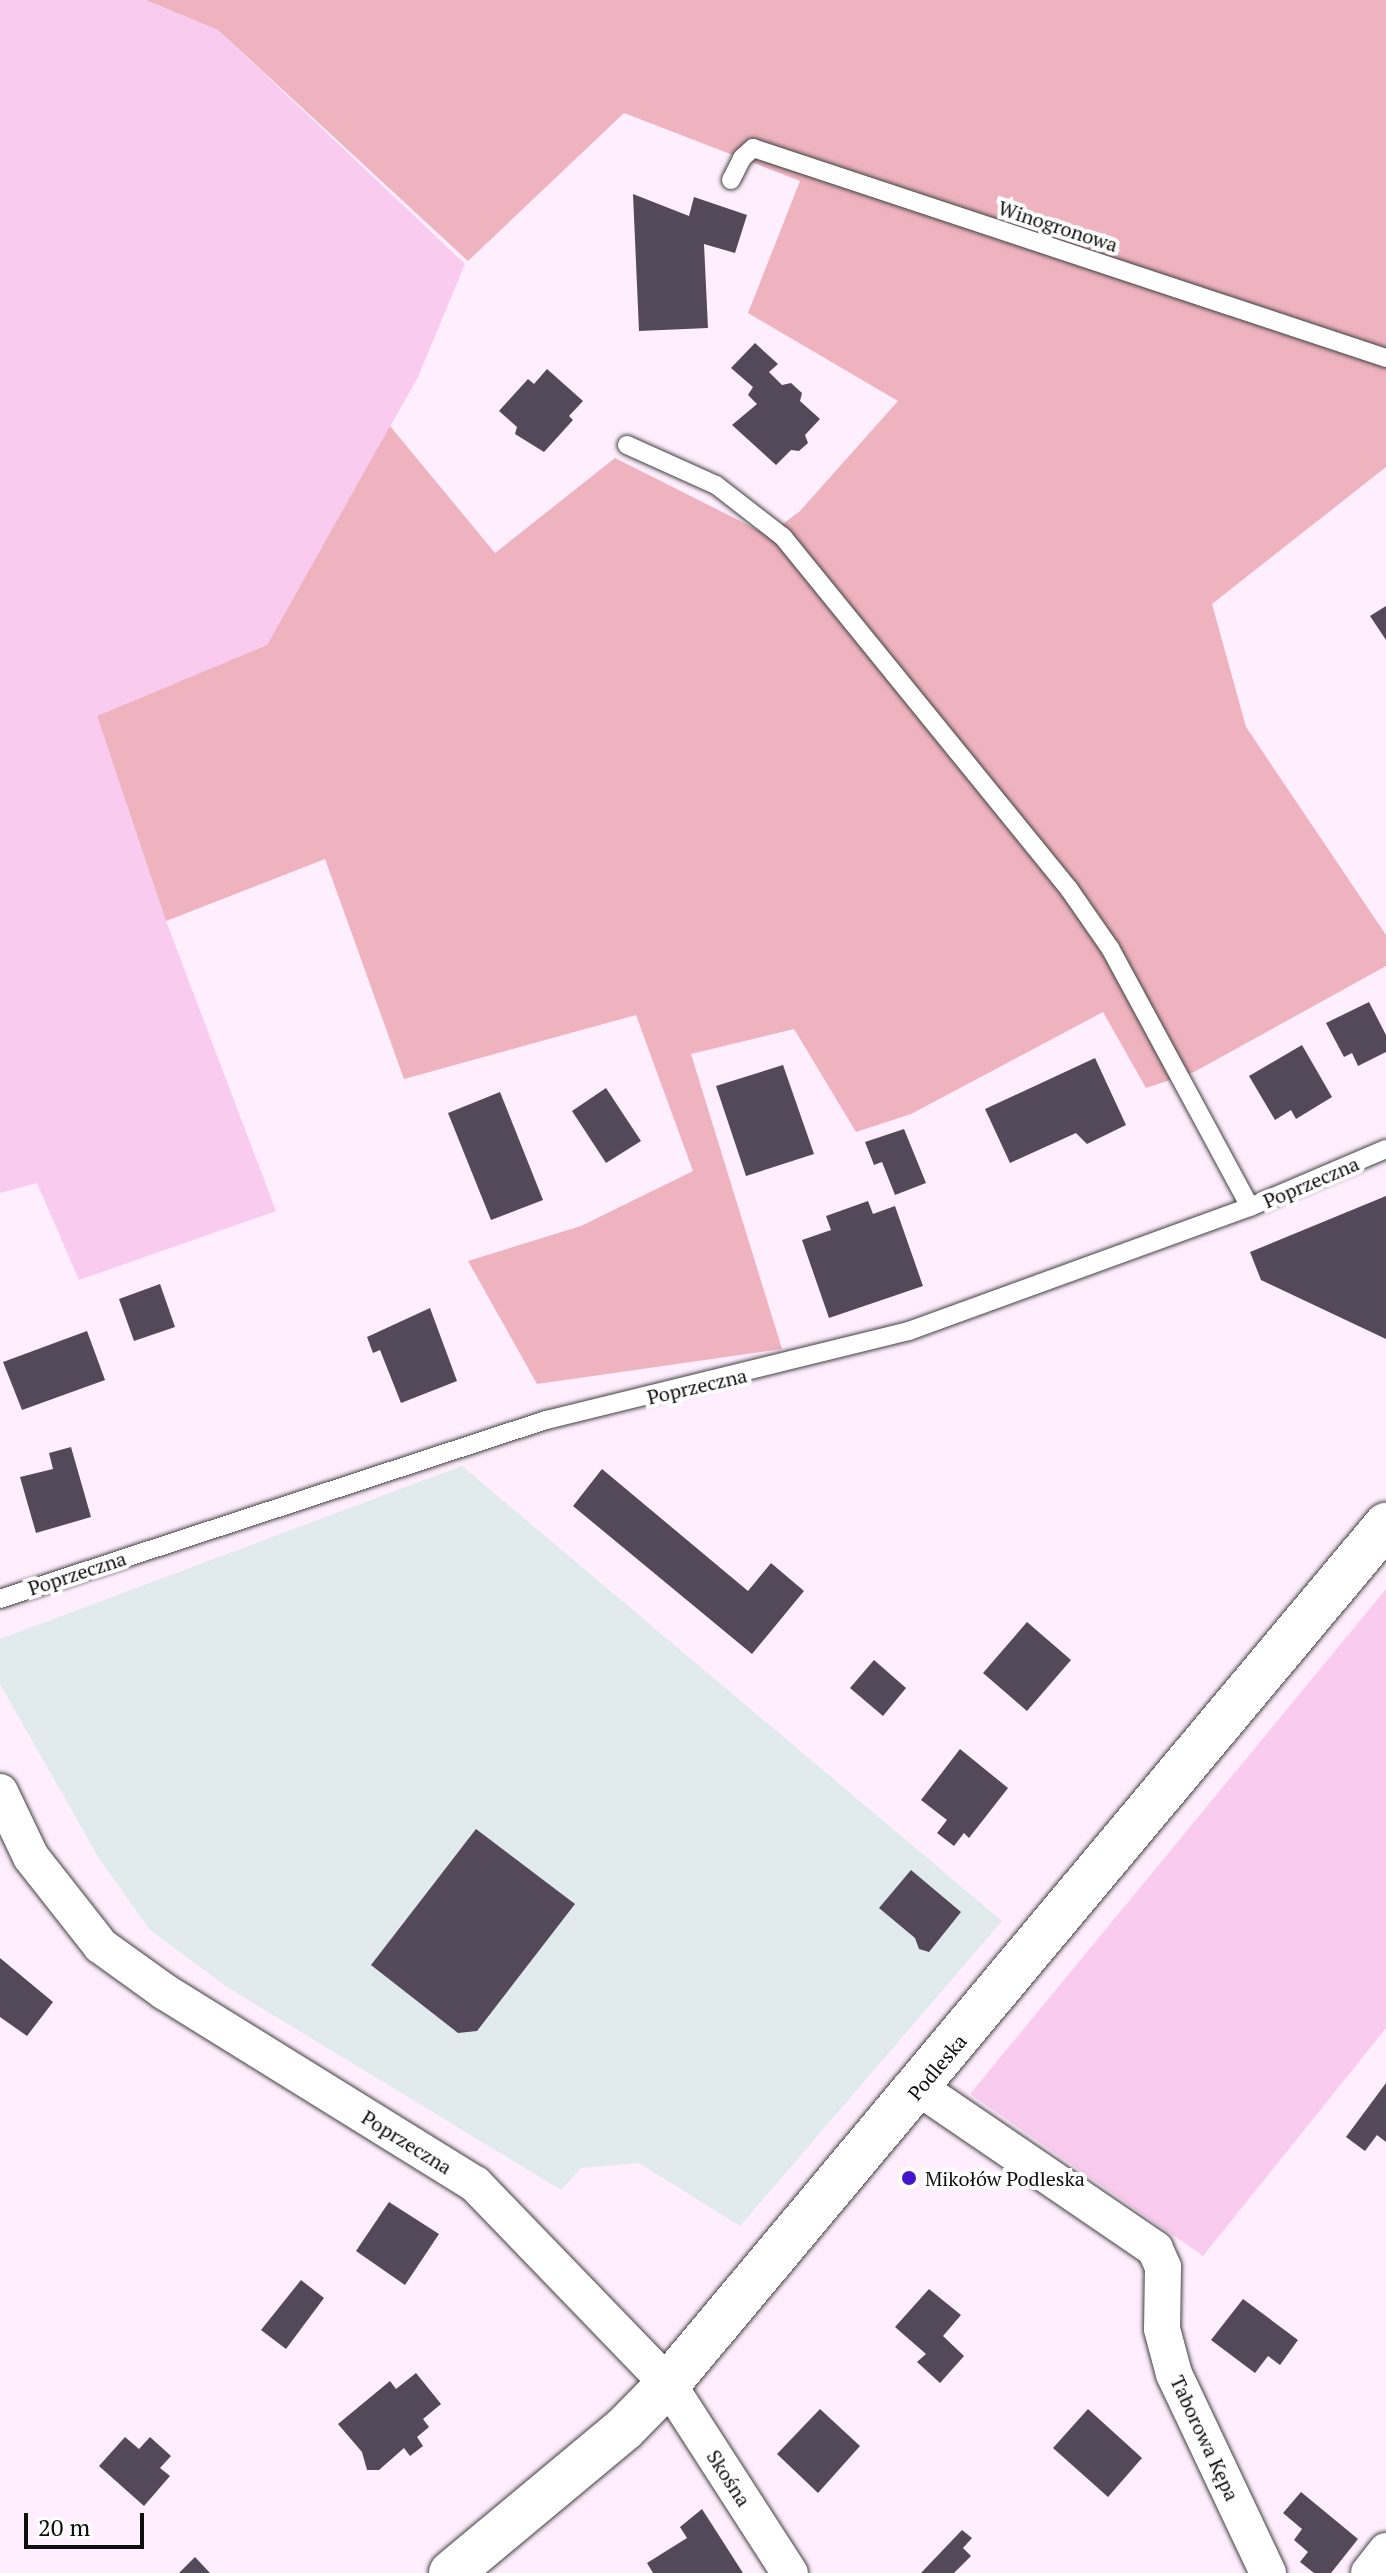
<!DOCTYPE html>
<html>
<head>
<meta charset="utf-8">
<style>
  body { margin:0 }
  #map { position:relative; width:1386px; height:2573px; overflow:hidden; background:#ffeefd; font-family:"PT Serif",serif }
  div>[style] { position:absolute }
  .industrial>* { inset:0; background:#e1ebed }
  .farmland>* { inset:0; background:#f9cbee }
  .green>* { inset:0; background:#eeb3bf }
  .building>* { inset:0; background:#534958 }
  .roads { filter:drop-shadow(0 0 2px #414141) drop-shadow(0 0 2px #414141) }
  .service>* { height:18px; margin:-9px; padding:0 9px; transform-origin:9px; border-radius:9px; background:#fff }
  .minor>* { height:36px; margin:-18px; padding:0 18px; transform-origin:18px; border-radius:18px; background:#fff }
  .tertiary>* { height:44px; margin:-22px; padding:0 22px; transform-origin:22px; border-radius:22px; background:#fff }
  .dots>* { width:22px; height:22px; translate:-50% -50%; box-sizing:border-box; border:4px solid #fff; border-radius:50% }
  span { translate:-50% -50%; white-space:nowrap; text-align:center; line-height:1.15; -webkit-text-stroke:8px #fff; paint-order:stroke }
  .street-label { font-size:20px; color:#0e0e0e }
  .poi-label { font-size:20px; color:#0e0e0e }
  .left { translate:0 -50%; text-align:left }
  .scale { position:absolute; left:24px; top:2513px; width:120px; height:36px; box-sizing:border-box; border:4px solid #0e0e0e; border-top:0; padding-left:10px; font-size:24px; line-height:28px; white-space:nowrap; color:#0e0e0e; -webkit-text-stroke:6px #fff; paint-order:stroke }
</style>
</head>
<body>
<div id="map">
  <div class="industrial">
    <i style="clip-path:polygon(462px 1466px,1002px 1921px,740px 2226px,639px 2163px,581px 2168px,561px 2190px,227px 1987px,150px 1930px,100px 1860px,0 1684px,0 1639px)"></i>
  </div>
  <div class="farmland">
    <i style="clip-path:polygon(0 0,146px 0,218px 30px,465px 264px,418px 377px,267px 645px,97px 716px,166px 921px,276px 1211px,79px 1280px,37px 1183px,0 1193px)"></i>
    <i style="clip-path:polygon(1386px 1589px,1386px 2028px,1203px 2256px,970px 2094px)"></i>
  </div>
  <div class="green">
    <i style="clip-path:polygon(146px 0,1386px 0,1386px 467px,1212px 604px,1246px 727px,1386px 935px,1386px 966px,1194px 1072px,1146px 1088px,1103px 1012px,911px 1114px,856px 1132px,794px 1029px,691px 1054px,782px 1349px,537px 1384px,468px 1261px,581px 1226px,693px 1171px,636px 1015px,404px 1079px,325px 859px,166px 921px,97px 716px,267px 645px,390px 426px,495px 553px,615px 458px,768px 535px,800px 511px,898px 401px,748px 313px,800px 181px,624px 113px,468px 261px,218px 30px)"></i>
  </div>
  <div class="building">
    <i style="clip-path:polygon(633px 194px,689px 216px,694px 197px,747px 215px,735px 253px,704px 244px,708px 328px,639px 331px)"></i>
    <i style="clip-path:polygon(755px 343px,778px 364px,769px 372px,782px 385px,791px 383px,802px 393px,800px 401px,820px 419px,805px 435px,808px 443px,799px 451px,791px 450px,776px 465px,732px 425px,757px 404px,748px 395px,753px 387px,731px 368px)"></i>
    <i style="clip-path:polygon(547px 369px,583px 401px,569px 416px,573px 420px,544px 452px,515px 434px,517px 427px,499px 411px,528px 379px,534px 384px)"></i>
    <i style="clip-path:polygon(1386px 606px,1386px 640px,1370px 616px)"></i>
    <i style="clip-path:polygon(1369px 1002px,1386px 1035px,1386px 1052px,1358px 1066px,1352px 1053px,1344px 1057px,1326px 1023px)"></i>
    <i style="clip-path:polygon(1302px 1045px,1332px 1097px,1296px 1119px,1291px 1110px,1275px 1120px,1249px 1076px)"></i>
    <i style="clip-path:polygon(1095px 1058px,1126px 1125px,1087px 1144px,1076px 1133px,1010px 1163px,985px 1109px)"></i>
    <i style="clip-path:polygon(783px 1065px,814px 1154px,746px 1176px,716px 1086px)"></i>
    <i style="clip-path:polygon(606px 1088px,641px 1141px,606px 1163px,572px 1111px)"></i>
    <i style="clip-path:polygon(500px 1092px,543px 1200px,491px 1220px,448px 1113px)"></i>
    <i style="clip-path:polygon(904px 1129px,926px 1183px,895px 1195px,882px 1162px,874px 1165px,865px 1142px)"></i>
    <i style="clip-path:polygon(1386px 1196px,1386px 1339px,1261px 1280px,1250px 1252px)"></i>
    <i style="clip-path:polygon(868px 1201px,873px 1214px,895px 1206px,923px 1286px,829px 1318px,802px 1240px,831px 1230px,826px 1216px)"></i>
    <i style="clip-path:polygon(160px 1284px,175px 1327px,134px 1341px,119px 1299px)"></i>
    <i style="clip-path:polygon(430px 1308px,457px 1381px,401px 1403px,380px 1350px,373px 1353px,367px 1337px)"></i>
    <i style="clip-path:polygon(87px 1331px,105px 1380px,22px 1410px,3px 1362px)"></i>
    <i style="clip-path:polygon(71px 1447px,91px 1517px,36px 1533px,20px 1477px,53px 1469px,49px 1453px)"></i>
    <i style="clip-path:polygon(602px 1469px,748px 1591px,771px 1563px,804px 1591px,752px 1654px,573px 1506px)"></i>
    <i style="clip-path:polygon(1027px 1622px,1071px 1660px,1027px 1711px,983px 1673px)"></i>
    <i style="clip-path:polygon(874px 1660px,906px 1688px,883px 1716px,850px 1688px)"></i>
    <i style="clip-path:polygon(960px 1749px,1008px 1788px,969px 1838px,964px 1833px,954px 1846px,937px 1833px,947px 1820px,921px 1800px)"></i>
    <i style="clip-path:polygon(476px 1829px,575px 1904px,477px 2031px,458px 2033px,371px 1965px)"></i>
    <i style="clip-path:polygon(911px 1870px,961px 1912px,929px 1952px,919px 1949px,915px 1938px,879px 1908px)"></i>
    <i style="clip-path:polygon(0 1958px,53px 2002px,27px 2036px,0 2017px)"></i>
    <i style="clip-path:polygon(1386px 2083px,1386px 2142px,1377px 2135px,1365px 2151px,1346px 2137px)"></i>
    <i style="clip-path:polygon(389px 2202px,439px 2234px,405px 2285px,356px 2251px)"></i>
    <i style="clip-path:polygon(301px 2280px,324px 2298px,286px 2349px,261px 2330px)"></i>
    <i style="clip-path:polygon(929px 2289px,961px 2315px,943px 2336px,964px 2356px,940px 2383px,917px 2362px,926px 2354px,895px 2327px)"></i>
    <i style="clip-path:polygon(1243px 2299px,1298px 2340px,1280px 2365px,1268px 2356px,1255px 2373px,1211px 2340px)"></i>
    <i style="clip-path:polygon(416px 2373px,441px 2404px,423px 2419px,429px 2427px,417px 2437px,423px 2446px,410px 2456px,404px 2448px,379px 2470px,367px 2470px,362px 2452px,338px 2424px,390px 2381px,396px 2389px)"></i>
    <i style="clip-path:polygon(820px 2409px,860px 2446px,818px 2493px,777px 2454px)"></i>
    <i style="clip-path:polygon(1088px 2409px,1142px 2458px,1108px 2497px,1053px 2448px)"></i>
    <i style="clip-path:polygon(125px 2437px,139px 2449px,150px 2437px,171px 2456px,160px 2468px,170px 2476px,144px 2506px,99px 2466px)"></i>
    <i style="clip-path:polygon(1301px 2492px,1358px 2539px,1331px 2573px,1314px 2573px,1300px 2562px,1308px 2552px,1294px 2540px,1302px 2529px,1283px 2513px)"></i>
    <i style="clip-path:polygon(702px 2509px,743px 2573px,653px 2573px,647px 2563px,687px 2538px,680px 2527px)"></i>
    <i style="clip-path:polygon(962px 2530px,972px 2538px,963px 2548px,971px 2556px,954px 2573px,921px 2573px)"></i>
    <i style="clip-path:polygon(195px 2557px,210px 2573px,179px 2573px)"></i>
  </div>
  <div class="roads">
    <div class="service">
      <i style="left:731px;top:180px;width:25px;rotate:-63deg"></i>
      <i style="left:742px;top:158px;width:15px;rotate:-42deg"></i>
      <i style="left:753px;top:148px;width:667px;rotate:18.35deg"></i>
      <i style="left:627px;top:445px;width:98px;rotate:24.2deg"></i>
      <i style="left:716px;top:485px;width:85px;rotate:37.8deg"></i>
      <i style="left:783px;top:537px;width:454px;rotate:50.9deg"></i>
      <i style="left:1069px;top:889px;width:72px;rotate:55.2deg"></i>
      <i style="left:1110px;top:948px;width:294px;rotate:61.6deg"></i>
      <i style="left:0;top:1599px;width:575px;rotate:-18.15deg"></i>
      <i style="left:546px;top:1420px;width:374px;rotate:-13.8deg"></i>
      <i style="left:909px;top:1331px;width:363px;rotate:-20deg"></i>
      <i style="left:1250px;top:1207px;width:148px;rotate:-23.1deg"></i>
    </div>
    <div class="minor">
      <i style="left:0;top:1792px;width:72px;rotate:64.5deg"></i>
      <i style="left:31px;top:1857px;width:113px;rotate:51.8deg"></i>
      <i style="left:101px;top:1946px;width:79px;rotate:35.7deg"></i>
      <i style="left:165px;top:1992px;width:365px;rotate:31.8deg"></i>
      <i style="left:475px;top:2184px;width:278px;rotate:46deg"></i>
      <i style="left:668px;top:2384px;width:225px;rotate:57.2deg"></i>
      <i style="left:919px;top:2088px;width:286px;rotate:34.3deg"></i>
      <i style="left:1155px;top:2249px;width:20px;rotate:66deg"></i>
      <i style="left:1163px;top:2267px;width:62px;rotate:90.9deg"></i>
      <i style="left:1162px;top:2329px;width:47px;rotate:75.1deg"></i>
      <i style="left:1174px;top:2374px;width:220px;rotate:64.7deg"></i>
      <i style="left:1369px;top:2573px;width:28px;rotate:-52deg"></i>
    </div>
    <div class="tertiary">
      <i style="left:451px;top:2573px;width:225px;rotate:-39.8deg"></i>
      <i style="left:624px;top:2429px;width:63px;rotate:-45.6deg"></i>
      <i style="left:668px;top:2384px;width:1120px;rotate:-50.11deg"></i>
    </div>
  </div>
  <div class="dots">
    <i style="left:909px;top:2178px;background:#4616cd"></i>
  </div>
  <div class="street-label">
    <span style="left:1058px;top:226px;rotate:18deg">Winogronowa</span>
    <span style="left:1311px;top:1182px;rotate:-23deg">Poprzeczna</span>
    <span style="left:697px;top:1386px;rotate:-13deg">Poprzeczna</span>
    <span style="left:77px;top:1573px;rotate:-18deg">Poprzeczna</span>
    <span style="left:937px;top:2067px;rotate:-50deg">Podleska</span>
    <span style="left:407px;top:2142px;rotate:32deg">Poprzeczna</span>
    <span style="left:1205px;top:2438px;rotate:65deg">Taborowa Kępa</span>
    <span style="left:729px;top:2478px;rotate:57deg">Skośna</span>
  </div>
  <div class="poi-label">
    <span class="left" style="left:925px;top:2178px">Mikołów Podleska</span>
  </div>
  <div class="scale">20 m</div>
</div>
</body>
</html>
